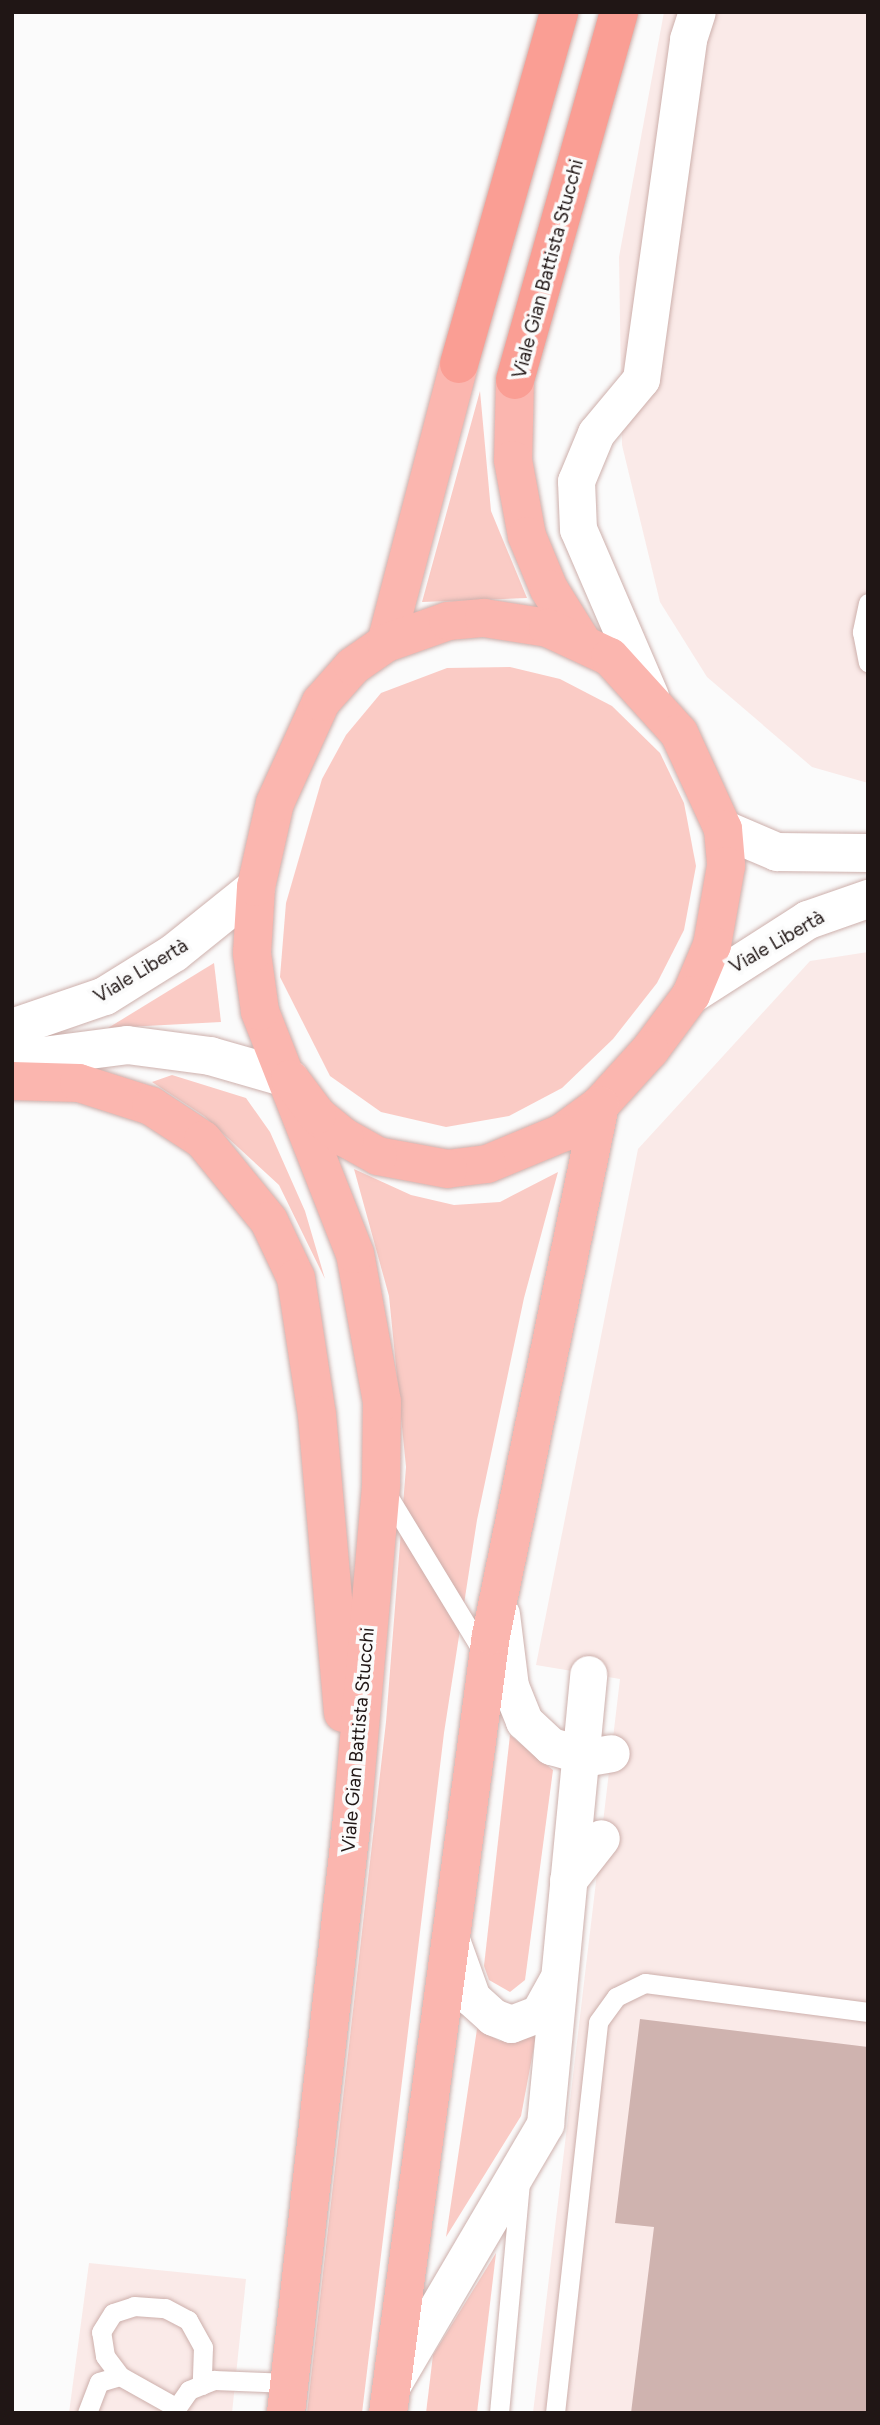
<!DOCTYPE html>
<html>
<head>
<meta charset="utf-8">
<style>
  body { margin:0 }
  #map { position:relative; width:880px; height:2425px; overflow:hidden; background:#fbfbfb; font-family:Figtree,sans-serif }
  div>[style] { position:absolute }
  .built>* { inset:0; background:#faeae8 }
  .green>* { inset:0; background:#facbc5 }
  .building>* { inset:0; background:#cfb3af }
  .roads { filter:drop-shadow(0 0 2px #cdb0ac) drop-shadow(0 0 2px #cdb0ac) }
  .service>* { height:19px; margin:-9.5px; padding:0 9.5px; transform-origin:9.5px; border-radius:9.5px; background:#fff }
  .minor>* { height:37px; margin:-18.5px; padding:0 18.5px; transform-origin:18.5px; border-radius:18.5px; background:#fff }
  .secondary>* { height:38px; margin:-19px; padding:0 19px; transform-origin:19px; border-radius:19px; background:#fff }
  .primary>* { height:38px; margin:-19px; padding:0 19px; transform-origin:19px; border-radius:19px; background:#fbb6af }
  .trunk>* { height:38px; margin:-19px; padding:0 19px; transform-origin:19px; border-radius:19px; background:#fa9e94 }
  span { translate:-50% -50%; white-space:nowrap; text-align:center; line-height:1.15; -webkit-text-stroke:7px #fbfbfb; paint-order:stroke }
  .street-label { font-size:19px; color:#201615 }
  .frame { position:absolute; inset:0; border:14px solid #201615; pointer-events:none }
</style>
</head>
<body>
<div id="map">
  <div class="built">
    <i style="clip-path:polygon(664px 12px,868px 12px,868px 783px,812px 767px,707px 677px,660px 602px,622px 445px,619px 257px)"></i>
    <i style="clip-path:polygon(868px 952px,868px 2413px,533px 2413px,620px 1679px,536px 1665px,638px 1149px,810px 961px)"></i>
    <i style="clip-path:polygon(89px 2263px,246px 2279px,232px 2413px,69px 2413px)"></i>
  </div>
  <div class="green">
    <i style="clip-path:polygon(480px 391px,491px 511px,527px 598px,422px 602px)"></i>
    <i style="clip-path:polygon(510px 667px,560px 679px,612px 706px,660px 753px,684px 803px,696px 866px,684px 930px,657px 983px,613px 1039px,562px 1088px,509px 1116px,446px 1127px,381px 1112px,330px 1076px,280px 977px,286px 903px,322px 779px,346px 735px,381px 693px,447px 668px)"></i>
    <i style="clip-path:polygon(214px 963px,221px 1022px,108px 1028px)"></i>
    <i style="clip-path:polygon(172px 1075px,246px 1098px,270px 1132px,305px 1211px,325px 1279px,279px 1185px,204px 1116px,152px 1082px)"></i>
    <i style="clip-path:polygon(354px 1169px,411px 1195px,454px 1205px,500px 1202px,558px 1172px,524px 1298px,477px 1520px,444px 1733px,362px 2413px,307px 2413px,386px 1722px,406px 1467px,389px 1296px)"></i>
    <i style="clip-path:polygon(510px 1735px,553px 1770px,525px 1980px,510px 1992px,489px 1980px,484px 1966px)"></i>
    <i style="clip-path:polygon(477px 2029px,500px 2041px,536px 2036px,521px 2116px,446px 2237px)"></i>
    <i style="clip-path:polygon(496px 2253px,477px 2413px,426px 2413px,433px 2355px)"></i>
  </div>
  <div class="building">
    <i style="clip-path:polygon(640px 2019px,868px 2047px,868px 2413px,631px 2413px,654px 2227px,615px 2223px)"></i>
  </div>
  <div class="roads">
    <div class="service">
      <i style="left:868px;top:603px;width:30px;rotate:102deg"></i>
      <i style="left:862px;top:632px;width:31px;rotate:79deg"></i>
      <i style="left:385px;top:1491px;width:191px;rotate:58.7deg"></i>
      <i style="left:120px;top:2376px;width:25px;rotate:-127deg"></i>
      <i style="left:105px;top:2356px;width:24px;rotate:-99deg"></i>
      <i style="left:101px;top:2332px;width:22px;rotate:-58deg"></i>
      <i style="left:113px;top:2313px;width:22px;rotate:-18deg"></i>
      <i style="left:134px;top:2306px;width:31px;rotate:4deg"></i>
      <i style="left:165px;top:2308px;width:26px;rotate:28deg"></i>
      <i style="left:188px;top:2320px;width:31px;rotate:61deg"></i>
      <i style="left:203px;top:2347px;width:38px;rotate:92deg"></i>
      <i style="left:87px;top:2413px;width:33px;rotate:-69deg"></i>
      <i style="left:99px;top:2382px;width:22px;rotate:-16deg"></i>
      <i style="left:120px;top:2376px;width:65px;rotate:29.3deg"></i>
      <i style="left:173px;top:2413px;width:28px;rotate:-55deg"></i>
      <i style="left:189px;top:2390px;width:27px;rotate:-22deg"></i>
      <i style="left:214px;top:2380px;width:75px;rotate:2.3deg"></i>
      <i style="left:499px;top:2413px;width:234px;rotate:-84.8deg"></i>
      <i style="left:555px;top:2413px;width:393px;rotate:-83.7deg"></i>
      <i style="left:598px;top:2022px;width:31px;rotate:-54deg"></i>
      <i style="left:616px;top:1997px;width:32px;rotate:-26deg"></i>
      <i style="left:645px;top:1983px;width:225px;rotate:7.4deg"></i>
    </div>
    <div class="minor">
      <i style="left:650px;top:696px;width:182px;rotate:-113.3deg"></i>
      <i style="left:578px;top:529px;width:48px;rotate:-92.4deg"></i>
      <i style="left:576px;top:481px;width:52px;rotate:-67.4deg"></i>
      <i style="left:596px;top:433px;width:70px;rotate:-50.2deg"></i>
      <i style="left:641px;top:379px;width:343px;rotate:-82.1deg"></i>
      <i style="left:688px;top:39px;width:28px;rotate:-72deg"></i>
      <i style="left:501px;top:1614px;width:73px;rotate:82.9deg"></i>
      <i style="left:510px;top:1686px;width:38px;rotate:68deg"></i>
      <i style="left:524px;top:1721px;width:37px;rotate:43deg"></i>
      <i style="left:551px;top:1746px;width:40px;rotate:16deg"></i>
      <i style="left:589px;top:1757px;width:22px;rotate:-10deg"></i>
      <i style="left:568px;top:1880px;width:53px;rotate:-51.8deg"></i>
      <i style="left:450px;top:1937px;width:65px;rotate:70.2deg"></i>
      <i style="left:472px;top:1998px;width:28px;rotate:42deg"></i>
      <i style="left:493px;top:2017px;width:19px;rotate:21deg"></i>
      <i style="left:511px;top:2024px;width:30px;rotate:-21deg"></i>
      <i style="left:539px;top:2013px;width:37px;rotate:-61deg"></i>
      <i style="left:392px;top:2385px;width:303px;rotate:-59.6deg"></i>
      <i style="left:545px;top:2124px;width:452px;rotate:-84.5deg"></i>
    </div>
    <div class="secondary">
      <i style="left:723px;top:829px;width:59px;rotate:23.1deg"></i>
      <i style="left:777px;top:852px;width:91px;rotate:0.6deg"></i>
      <i style="left:691px;top:995px;width:139px;rotate:-32.7deg"></i>
      <i style="left:808px;top:920px;width:64px;rotate:-19.3deg"></i>
      <i style="left:12px;top:1028px;width:98px;rotate:-19deg"></i>
      <i style="left:105px;top:996px;width:81px;rotate:-31.9deg"></i>
      <i style="left:174px;top:953px;width:105px;rotate:-38.8deg"></i>
      <i style="left:12px;top:1060px;width:116px;rotate:-7.4deg"></i>
      <i style="left:127px;top:1045px;width:84px;rotate:7.5deg"></i>
      <i style="left:210px;top:1056px;width:83px;rotate:16deg"></i>
    </div>
    <div class="primary">
      <i style="left:515px;top:380px;width:80px;rotate:91.4deg"></i>
      <i style="left:513px;top:460px;width:77px;rotate:79.6deg"></i>
      <i style="left:527px;top:536px;width:57px;rotate:67.5deg"></i>
      <i style="left:549px;top:589px;width:62px;rotate:58.1deg"></i>
      <i style="left:386px;top:643px;width:288px;rotate:-75.3deg"></i>
      <i style="left:12px;top:1081px;width:67px;rotate:1.7deg"></i>
      <i style="left:79px;top:1083px;width:76px;rotate:17.7deg"></i>
      <i style="left:151px;top:1106px;width:62px;rotate:33.2deg"></i>
      <i style="left:203px;top:1140px;width:104px;rotate:50.8deg"></i>
      <i style="left:269px;top:1221px;width:63px;rotate:64.7deg"></i>
      <i style="left:296px;top:1278px;width:139px;rotate:81.3deg"></i>
      <i style="left:317px;top:1415px;width:299px;rotate:85deg"></i>
      <i style="left:286px;top:2413px;width:599px;rotate:-83.67deg"></i>
      <i style="left:352px;top:1818px;width:335px;rotate:-85deg"></i>
      <i style="left:381px;top:1484px;width:82px;rotate:-89.3deg"></i>
      <i style="left:382px;top:1402px;width:150px;rotate:-100.3deg"></i>
      <i style="left:355px;top:1254px;width:261px;rotate:-111.4deg"></i>
      <i style="left:260px;top:1011px;width:59px;rotate:-97.9deg"></i>
      <i style="left:252px;top:953px;width:66px;rotate:-86.5deg"></i>
      <i style="left:256px;top:887px;width:86px;rotate:-77.3deg"></i>
      <i style="left:275px;top:803px;width:111px;rotate:-65.5deg"></i>
      <i style="left:321px;top:702px;width:48px;rotate:-48.4deg"></i>
      <i style="left:353px;top:666px;width:40px;rotate:-34.9deg"></i>
      <i style="left:386px;top:643px;width:66px;rotate:-19.5deg"></i>
      <i style="left:448px;top:621px;width:36px;rotate:-5deg"></i>
      <i style="left:484px;top:618px;width:65px;rotate:8.9deg"></i>
      <i style="left:548px;top:628px;width:68px;rotate:25.1deg"></i>
      <i style="left:610px;top:657px;width:103px;rotate:47.8deg"></i>
      <i style="left:679px;top:733px;width:106px;rotate:65.4deg"></i>
      <i style="left:723px;top:829px;width:37px;rotate:85deg"></i>
      <i style="left:726px;top:866px;width:80px;rotate:100deg"></i>
      <i style="left:712px;top:945px;width:54px;rotate:112.8deg"></i>
      <i style="left:691px;top:995px;width:69px;rotate:126.7deg"></i>
      <i style="left:650px;top:1050px;width:74px;rotate:132.3deg"></i>
      <i style="left:600px;top:1105px;width:47px;rotate:143.6deg"></i>
      <i style="left:562px;top:1133px;width:81px;rotate:157.5deg"></i>
      <i style="left:487px;top:1164px;width:39px;rotate:173deg"></i>
      <i style="left:448px;top:1169px;width:71px;rotate:-169.5deg"></i>
      <i style="left:378px;top:1156px;width:38px;rotate:-151deg"></i>
      <i style="left:345px;top:1138px;width:36px;rotate:-141deg"></i>
      <i style="left:317px;top:1115px;width:45px;rotate:-126.9deg"></i>
      <i style="left:388px;top:2413px;width:785px;rotate:-82.46deg"></i>
      <i style="left:491px;top:1635px;width:541px;rotate:-78.38deg"></i>
    </div>
    <div class="trunk">
      <i style="left:459px;top:364px;width:366px;rotate:-74.1deg"></i>
      <i style="left:515px;top:380px;width:382px;rotate:-74.2deg"></i>
    </div>
  </div>
  <div class="street-label">
    <span style="left:548px;top:269px;rotate:-75deg">Viale Gian Battista Stucchi</span>
    <span style="left:777px;top:942px;rotate:-30deg">Viale Libertà</span>
    <span style="left:141px;top:971px;rotate:-31deg">Viale Libertà</span>
    <span style="left:358px;top:1740px;rotate:-85deg">Viale Gian Battista Stucchi</span>
  </div>
  <div class="frame"></div>
</div>
</body>
</html>
